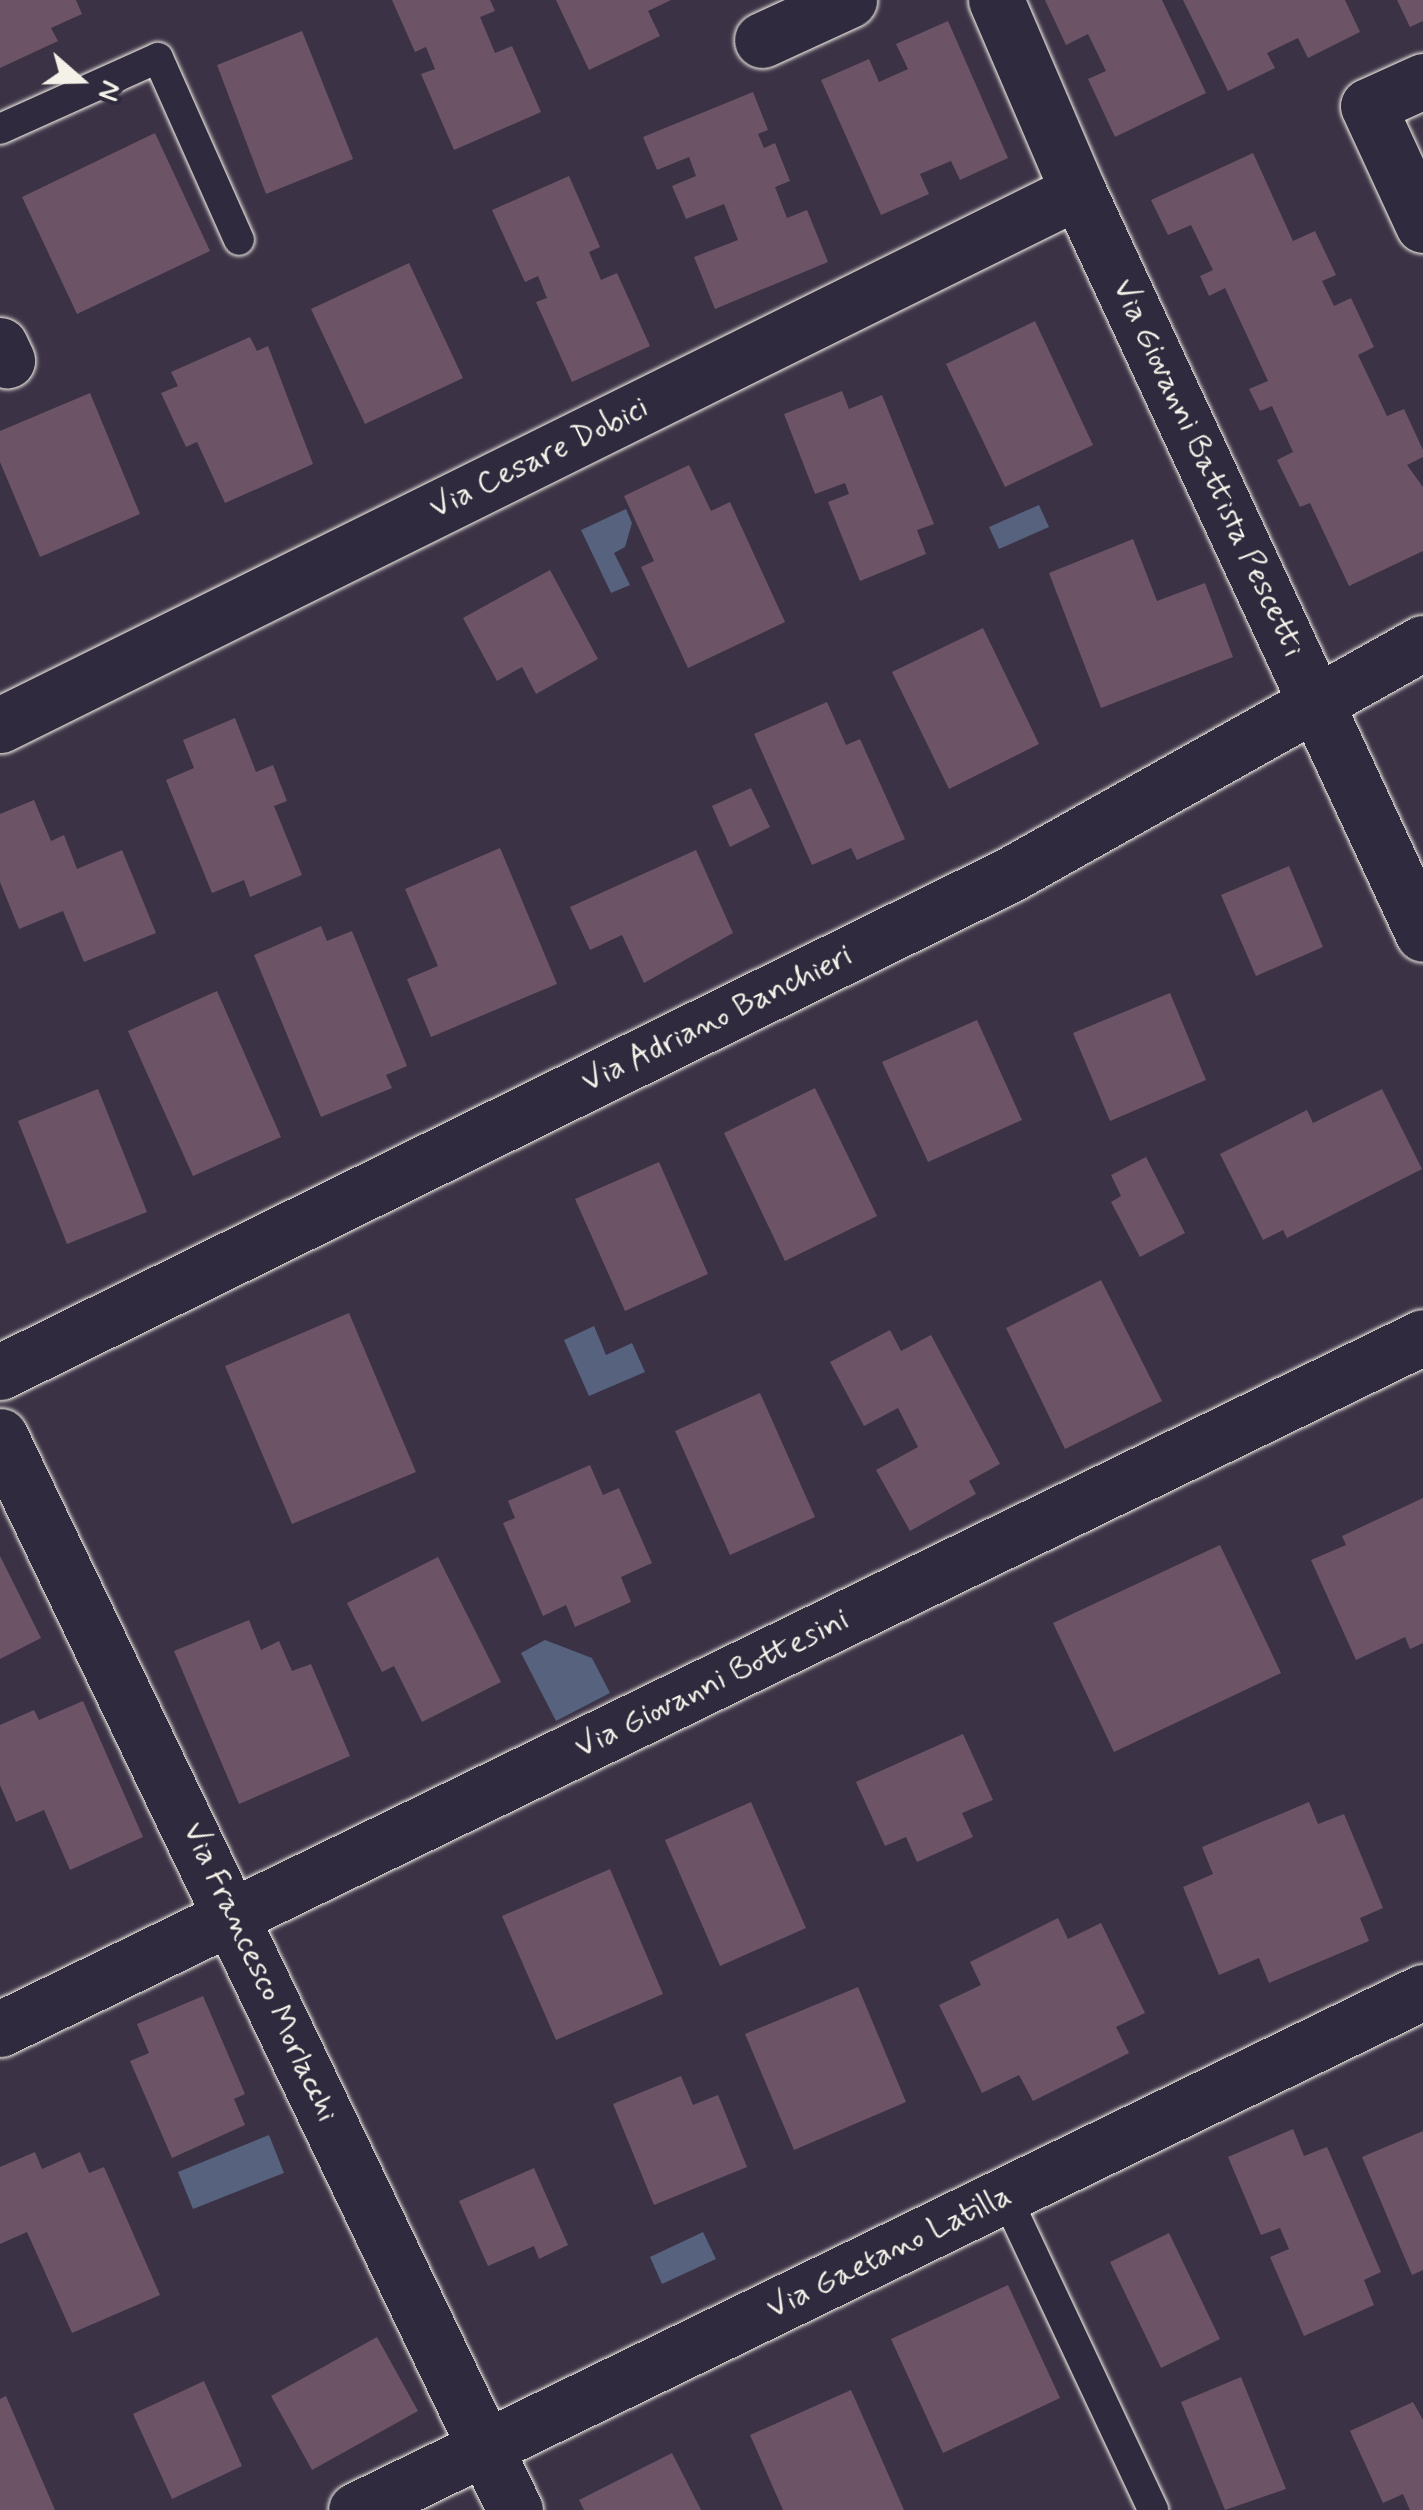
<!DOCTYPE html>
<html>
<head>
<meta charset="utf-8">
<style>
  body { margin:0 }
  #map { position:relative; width:1423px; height:2510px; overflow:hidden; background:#3b3245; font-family:Mynerve,sans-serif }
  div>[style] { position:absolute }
  .water>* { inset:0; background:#56627e }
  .building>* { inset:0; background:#6c5466 }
  .roads { filter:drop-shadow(0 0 2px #f4f1e8) drop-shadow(0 0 2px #f4f1e8) }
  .lane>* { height:30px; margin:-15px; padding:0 15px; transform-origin:15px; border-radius:15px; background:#2f2a3d }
  .street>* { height:55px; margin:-27.5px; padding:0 27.5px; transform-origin:27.5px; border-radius:27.5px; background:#2f2a3d }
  span { translate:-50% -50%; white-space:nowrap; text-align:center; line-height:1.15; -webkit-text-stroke:9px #2f2a3d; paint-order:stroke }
  .street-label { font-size:32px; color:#f4f1e8 }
  .north { position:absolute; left:30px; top:30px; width:100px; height:100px; -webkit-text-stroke:8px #2f2a3d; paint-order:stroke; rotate:110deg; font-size:28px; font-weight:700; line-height:40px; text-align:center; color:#f4f1e8 }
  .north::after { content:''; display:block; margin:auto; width:35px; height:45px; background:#f4f1e8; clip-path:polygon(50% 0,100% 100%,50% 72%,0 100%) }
</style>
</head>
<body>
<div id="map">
  <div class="water">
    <i style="clip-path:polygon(1039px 505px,1049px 527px,999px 549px,989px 527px)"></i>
    <i style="clip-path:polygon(626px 509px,632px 523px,625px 547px,614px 553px,630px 585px,611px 593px,581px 530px)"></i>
    <i style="clip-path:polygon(594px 1326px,606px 1355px,632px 1343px,645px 1372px,589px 1396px,564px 1340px)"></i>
    <i style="clip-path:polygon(545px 1640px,592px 1658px,610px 1693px,556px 1721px,521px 1653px)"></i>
    <i style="clip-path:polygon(269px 2135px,284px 2173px,193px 2209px,178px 2172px)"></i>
    <i style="clip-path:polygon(703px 2232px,716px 2259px,662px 2284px,650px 2257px)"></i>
  </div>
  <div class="building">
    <i style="clip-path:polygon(0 0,76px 0,82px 14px,51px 28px,58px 41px,0 68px)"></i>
    <i style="clip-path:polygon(392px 0,490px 0,495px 11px,480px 17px,495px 53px,512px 46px,541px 112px,454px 150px,421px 74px,435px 69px,426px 47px,415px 52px)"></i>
    <i style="clip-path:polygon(556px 0,671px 0,648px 11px,660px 36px,589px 70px)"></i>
    <i style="clip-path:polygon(1045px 0,1162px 0,1206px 93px,1115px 137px,1088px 79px,1106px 71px,1088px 34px,1066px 45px)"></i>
    <i style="clip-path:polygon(1183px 0,1345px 0,1360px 32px,1308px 58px,1298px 38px,1267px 53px,1275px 68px,1228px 91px)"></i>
    <i style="clip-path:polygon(1397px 0,1423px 0,1423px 21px,1410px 27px)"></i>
    <i style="clip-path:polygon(948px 21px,1008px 158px,960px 180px,951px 161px,920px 174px,929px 194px,881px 215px,821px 80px,869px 59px,879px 82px,908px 69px,896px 44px)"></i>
    <i style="clip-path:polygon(302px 31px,353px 159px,266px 194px,217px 65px)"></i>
    <i style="clip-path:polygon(753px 92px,768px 130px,758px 134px,764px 148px,775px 143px,790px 181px,775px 187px,787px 218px,807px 210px,828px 262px,715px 309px,694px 257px,738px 240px,724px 204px,686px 219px,672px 186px,696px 176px,689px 157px,657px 170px,643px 137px)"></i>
    <i style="clip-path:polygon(155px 133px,210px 251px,77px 314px,22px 197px)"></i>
    <i style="clip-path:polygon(1253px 153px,1293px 241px,1315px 231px,1336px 275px,1322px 281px,1334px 306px,1351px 298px,1374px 347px,1358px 355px,1387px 416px,1404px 409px,1423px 450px,1423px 457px,1407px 465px,1423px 487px,1423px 551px,1349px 586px,1310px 503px,1300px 507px,1277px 460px,1293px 452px,1272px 406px,1260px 411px,1249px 389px,1268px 381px,1225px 288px,1209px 296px,1200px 276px,1213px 270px,1191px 225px,1168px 235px,1151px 200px)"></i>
    <i style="clip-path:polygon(569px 176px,600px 247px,589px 252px,601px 280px,617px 273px,650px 346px,572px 382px,536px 302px,547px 298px,538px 276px,525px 282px,492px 210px)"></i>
    <i style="clip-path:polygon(409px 263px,463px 378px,365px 424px,311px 309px)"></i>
    <i style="clip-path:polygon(1035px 321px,1093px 445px,1005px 487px,946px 364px)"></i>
    <i style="clip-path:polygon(250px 337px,257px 351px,268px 346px,313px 464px,225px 503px,197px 442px,186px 447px,161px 393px,178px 386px,171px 372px)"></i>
    <i style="clip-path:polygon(842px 391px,849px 409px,882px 395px,934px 524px,917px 530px,926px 554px,860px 581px,828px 502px,849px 494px,845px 483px,815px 494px,784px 414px)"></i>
    <i style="clip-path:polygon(90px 393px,140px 514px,40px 557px,0 462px,0 431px)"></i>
    <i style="clip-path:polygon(689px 465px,711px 511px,730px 502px,785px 622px,688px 668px,641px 567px,654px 561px,624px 496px)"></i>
    <i style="clip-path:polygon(1133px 539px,1157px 601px,1205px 583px,1233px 657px,1101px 708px,1049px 573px)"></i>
    <i style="clip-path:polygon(550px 570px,598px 659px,536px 694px,522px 667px,497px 681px,463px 618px)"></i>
    <i style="clip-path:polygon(983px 628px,1039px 744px,949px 789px,892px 672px)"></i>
    <i style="clip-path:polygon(827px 702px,846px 745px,860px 739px,905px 839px,857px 860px,851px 848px,812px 865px,754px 734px)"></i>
    <i style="clip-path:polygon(235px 718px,256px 772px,273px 765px,287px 801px,274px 806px,302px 875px,250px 897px,244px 880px,212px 893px,166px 780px,194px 768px,183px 740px)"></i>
    <i style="clip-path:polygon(751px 788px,770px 827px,730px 847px,712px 806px)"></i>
    <i style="clip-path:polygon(34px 800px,51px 841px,64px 835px,77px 869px,122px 850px,156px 933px,84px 962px,63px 911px,19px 929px,0 882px,0 814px)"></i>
    <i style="clip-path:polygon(500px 848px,557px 984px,431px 1037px,407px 979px,438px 966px,405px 889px)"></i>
    <i style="clip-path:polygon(696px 850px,733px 933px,644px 983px,622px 935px,590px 950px,570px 907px)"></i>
    <i style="clip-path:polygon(1289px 866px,1323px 947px,1256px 976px,1221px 895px)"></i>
    <i style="clip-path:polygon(321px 926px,327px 941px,352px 931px,407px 1066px,386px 1075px,392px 1088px,321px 1117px,254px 955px)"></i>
    <i style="clip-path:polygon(217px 991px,281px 1137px,193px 1176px,128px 1031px)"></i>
    <i style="clip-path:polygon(1170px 993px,1206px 1080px,1110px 1121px,1073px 1033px)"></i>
    <i style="clip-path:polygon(977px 1020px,1022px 1120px,928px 1162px,882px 1062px)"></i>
    <i style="clip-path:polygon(815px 1088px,877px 1216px,785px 1261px,724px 1133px)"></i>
    <i style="clip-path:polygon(98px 1089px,147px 1212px,67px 1244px,18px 1121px)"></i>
    <i style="clip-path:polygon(1382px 1089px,1422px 1169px,1287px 1238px,1283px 1230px,1263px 1240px,1220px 1154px,1307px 1110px,1313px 1123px)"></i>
    <i style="clip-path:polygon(1146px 1157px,1185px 1233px,1140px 1257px,1111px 1202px,1121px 1196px,1111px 1175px)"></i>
    <i style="clip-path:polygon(659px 1162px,708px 1274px,625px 1311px,575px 1199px)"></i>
    <i style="clip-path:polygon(1101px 1280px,1162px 1401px,1065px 1449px,1006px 1328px)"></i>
    <i style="clip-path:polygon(349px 1313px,416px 1472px,292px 1524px,225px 1366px)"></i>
    <i style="clip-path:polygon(890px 1330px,901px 1351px,931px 1335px,1000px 1464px,969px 1481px,976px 1494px,910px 1531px,876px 1470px,918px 1447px,898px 1408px,864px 1426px,830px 1362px)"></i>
    <i style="clip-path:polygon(760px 1393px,815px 1517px,730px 1555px,675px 1431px)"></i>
    <i style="clip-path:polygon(590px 1465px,603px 1495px,619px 1488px,652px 1563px,621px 1577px,631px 1602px,575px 1627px,566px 1605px,543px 1616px,503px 1523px,515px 1518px,508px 1501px)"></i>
    <i style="clip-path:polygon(1423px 1498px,1423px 1643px,1410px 1649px,1405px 1637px,1356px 1660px,1311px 1560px,1346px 1545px,1342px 1536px)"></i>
    <i style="clip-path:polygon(1220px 1545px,1281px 1673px,1114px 1752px,1053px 1623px)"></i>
    <i style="clip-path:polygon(0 1556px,41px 1638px,0 1659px)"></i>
    <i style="clip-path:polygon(438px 1557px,501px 1682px,422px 1722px,394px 1666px,382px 1672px,347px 1603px)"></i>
    <i style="clip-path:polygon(249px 1620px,261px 1650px,279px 1641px,292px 1671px,311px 1664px,350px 1756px,239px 1804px,174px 1651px)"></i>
    <i style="clip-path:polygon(83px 1701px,143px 1837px,70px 1870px,44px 1810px,16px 1822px,0 1785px,0 1725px,34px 1710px,39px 1720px)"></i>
    <i style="clip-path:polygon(963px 1734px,993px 1800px,962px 1813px,973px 1837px,917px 1862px,906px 1837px,885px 1846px,856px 1782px)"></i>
    <i style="clip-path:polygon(751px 1802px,806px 1928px,720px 1966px,665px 1840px)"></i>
    <i style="clip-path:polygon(1309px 1802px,1318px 1824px,1344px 1814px,1383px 1908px,1360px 1918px,1369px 1941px,1269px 1983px,1259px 1958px,1219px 1975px,1183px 1887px,1213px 1874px,1202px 1847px)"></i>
    <i style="clip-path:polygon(610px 1869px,663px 1994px,556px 2040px,502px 1916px)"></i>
    <i style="clip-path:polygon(1058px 1918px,1068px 1939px,1101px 1923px,1145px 2013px,1116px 2027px,1129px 2053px,1033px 2101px,1019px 2075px,982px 2093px,939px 2005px,981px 1985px,970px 1962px)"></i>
    <i style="clip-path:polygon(858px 1987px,906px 2102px,794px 2150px,745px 2034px)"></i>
    <i style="clip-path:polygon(203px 1996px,245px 2094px,234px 2099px,245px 2125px,172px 2158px,130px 2061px,149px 2053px,137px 2024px)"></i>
    <i style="clip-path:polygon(681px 2076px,693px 2105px,718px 2095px,747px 2167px,654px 2205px,613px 2104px)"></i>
    <i style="clip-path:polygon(1293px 2129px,1304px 2156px,1327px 2147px,1381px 2272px,1364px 2280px,1374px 2305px,1304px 2336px,1270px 2257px,1289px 2249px,1280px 2228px,1261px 2235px,1228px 2157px)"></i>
    <i style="clip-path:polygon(1423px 2131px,1423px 2270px,1412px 2275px,1362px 2157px)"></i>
    <i style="clip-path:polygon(35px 2152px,42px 2169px,80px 2152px,89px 2173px,104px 2167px,160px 2295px,72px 2333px,27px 2232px,0 2244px,0 2167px)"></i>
    <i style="clip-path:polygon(534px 2168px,568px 2245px,539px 2259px,534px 2246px,488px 2266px,459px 2201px)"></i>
    <i style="clip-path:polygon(1169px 2233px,1220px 2339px,1161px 2368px,1110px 2262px)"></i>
    <i style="clip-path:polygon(1008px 2285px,1060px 2398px,943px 2453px,891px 2339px)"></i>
    <i style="clip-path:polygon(377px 2337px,418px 2411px,312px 2470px,271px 2396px)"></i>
    <i style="clip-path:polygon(1241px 2377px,1286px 2489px,1225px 2510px,1181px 2402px)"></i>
    <i style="clip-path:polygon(204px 2381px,242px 2466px,172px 2499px,133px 2414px)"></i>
    <i style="clip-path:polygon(851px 2390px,904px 2510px,783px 2510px,750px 2435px)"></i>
    <i style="clip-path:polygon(6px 2396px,55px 2510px,0 2510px,0 2399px)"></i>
    <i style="clip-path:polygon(1413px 2402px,1423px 2420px,1423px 2510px,1410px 2510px,1403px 2494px,1383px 2503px,1350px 2431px)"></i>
    <i style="clip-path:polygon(672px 2453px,701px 2510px,584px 2510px,579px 2500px)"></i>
  </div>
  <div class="roads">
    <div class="lane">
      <i style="left:0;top:129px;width:173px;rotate:-24.2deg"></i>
      <i style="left:158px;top:58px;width:199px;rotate:66deg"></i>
      <i style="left:1005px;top:2195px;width:348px;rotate:64.8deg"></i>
    </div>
    <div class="street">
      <i style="left:996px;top:0;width:208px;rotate:66.8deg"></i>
      <i style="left:1078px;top:191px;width:819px;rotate:65.09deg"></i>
      <i style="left:762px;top:40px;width:96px;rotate:-24.7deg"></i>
      <i style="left:1423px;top:81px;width:60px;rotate:155.6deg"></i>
      <i style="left:1368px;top:106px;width:131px;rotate:65.2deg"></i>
      <i style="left:0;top:345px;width:17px;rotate:65deg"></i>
      <i style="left:0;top:725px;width:1203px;rotate:-26.35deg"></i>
      <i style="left:0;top:1372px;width:1127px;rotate:-26.22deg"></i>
      <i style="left:1011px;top:874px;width:472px;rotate:-29.3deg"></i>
      <i style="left:0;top:1436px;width:1191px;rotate:64.38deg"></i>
      <i style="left:0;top:2029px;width:1582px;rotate:-25.93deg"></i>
      <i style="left:356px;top:2510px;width:1186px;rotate:-25.9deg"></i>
    </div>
  </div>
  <div class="street-label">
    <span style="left:539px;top:458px;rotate:-26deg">Via Cesare Dobici</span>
    <span style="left:1208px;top:468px;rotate:65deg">Via Giovanni Battista Pescetti</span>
    <span style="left:717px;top:1019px;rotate:-26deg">Via Adriano Banchieri</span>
    <span style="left:712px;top:1684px;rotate:-26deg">Via Giovanni Bottesini</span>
    <span style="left:260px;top:1972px;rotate:65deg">Via Francesco Morlacchi</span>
    <span style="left:889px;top:2252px;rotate:-26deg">Via Gaetano Latilla</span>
  </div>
  <div class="north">N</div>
</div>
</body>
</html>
